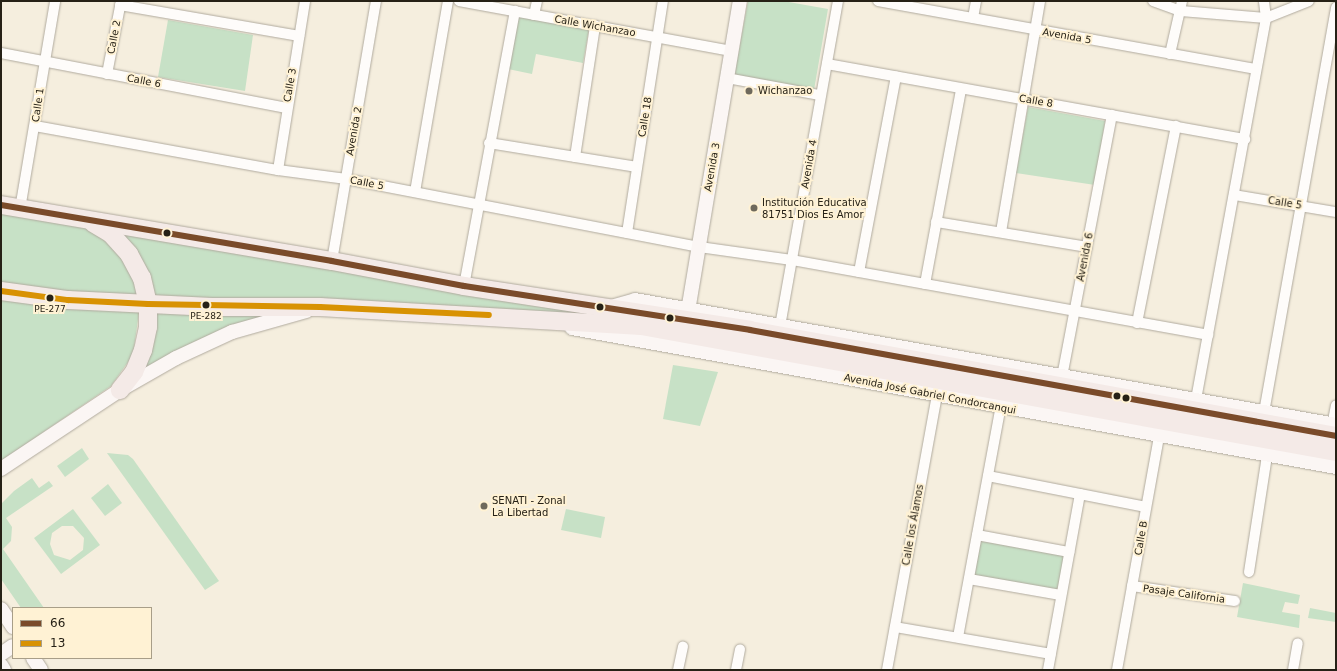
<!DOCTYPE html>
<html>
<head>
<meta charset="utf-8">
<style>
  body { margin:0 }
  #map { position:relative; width:1337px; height:671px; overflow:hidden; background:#f5eede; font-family:"DejaVu Sans",sans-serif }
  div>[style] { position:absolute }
  .green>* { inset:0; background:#c7e1c6 }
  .roads { filter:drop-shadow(0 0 1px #b0aa9e) drop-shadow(0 0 1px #b0aa9e) }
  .street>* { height:10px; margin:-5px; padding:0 5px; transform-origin:5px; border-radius:5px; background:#fefcfa }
  .secondary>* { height:14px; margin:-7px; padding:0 7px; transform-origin:7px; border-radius:7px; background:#fbf6f4 }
  .highway>* { height:18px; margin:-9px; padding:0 9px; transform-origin:9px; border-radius:9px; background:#f4eae7 }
  .bus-1>* { height:6px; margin:-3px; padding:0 3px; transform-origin:3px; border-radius:3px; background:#7a4b2a }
  .bus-2>* { height:6px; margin:-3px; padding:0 3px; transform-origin:3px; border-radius:3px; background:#d89203 }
  .dots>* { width:11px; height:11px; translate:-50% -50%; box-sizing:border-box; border:2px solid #fff2d4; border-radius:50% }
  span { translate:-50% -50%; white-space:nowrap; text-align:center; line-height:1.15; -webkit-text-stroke:4px #fff2d4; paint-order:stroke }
  .bus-label { font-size:9px; color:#262116 }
  .street-label { font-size:10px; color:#262116 }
  .poi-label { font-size:10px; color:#262116 }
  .left { translate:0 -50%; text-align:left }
  .frame { position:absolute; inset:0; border:2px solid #262116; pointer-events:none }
  .legend { position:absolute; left:12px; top:607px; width:140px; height:52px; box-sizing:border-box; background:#fff2d4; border:1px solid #a89e88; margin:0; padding:5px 7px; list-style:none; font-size:12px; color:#262116 }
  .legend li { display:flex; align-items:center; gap:8px; height:20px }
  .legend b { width:20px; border:1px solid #a89e88 }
</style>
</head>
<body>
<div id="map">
  <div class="green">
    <i style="clip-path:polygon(748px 1px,783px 1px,828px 9px,814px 90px,734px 76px)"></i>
    <i style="clip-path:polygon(518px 15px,589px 29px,583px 63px,536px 54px,532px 74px,508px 69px)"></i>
    <i style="clip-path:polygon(168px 20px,253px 35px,245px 91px,158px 77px)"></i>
    <i style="clip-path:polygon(1028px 107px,1105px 121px,1095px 185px,1016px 173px)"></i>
    <i style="clip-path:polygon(1px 212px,85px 225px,112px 243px,133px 275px,141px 299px,1px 286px)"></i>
    <i style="clip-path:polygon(116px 233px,627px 320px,152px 299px)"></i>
    <i style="clip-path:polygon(1px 300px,139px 312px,133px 355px,111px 386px,1px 461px)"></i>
    <i style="clip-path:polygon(153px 311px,287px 312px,139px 374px,153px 346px,156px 324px)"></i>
    <i style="clip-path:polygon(673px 365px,718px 372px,700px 426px,663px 419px)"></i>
    <i style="clip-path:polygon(82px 448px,89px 459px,65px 477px,57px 466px)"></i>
    <i style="clip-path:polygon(107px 453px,128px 455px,133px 459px,219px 581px,205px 590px)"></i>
    <i style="clip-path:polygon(32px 478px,39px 488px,49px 481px,53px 486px,6px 518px,12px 527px,11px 541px,3px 549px,44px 608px,21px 608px,1px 579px,1px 504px,14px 491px)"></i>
    <i style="clip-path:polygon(108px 484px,122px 503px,105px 516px,91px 498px)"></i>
    <i style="clip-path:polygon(evenodd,73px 509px,100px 545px,61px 574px,34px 538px,73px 509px,62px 526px,73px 526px,84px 538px,83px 550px,70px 560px,54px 555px,50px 544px,52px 533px,62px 526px)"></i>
    <i style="clip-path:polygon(566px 509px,605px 517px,601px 538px,561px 530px)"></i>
    <i style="clip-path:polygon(981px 541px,1065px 556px,1059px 590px,974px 576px)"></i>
    <i style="clip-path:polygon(1243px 583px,1300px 595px,1298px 604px,1285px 602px,1282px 612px,1300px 615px,1299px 628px,1237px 617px)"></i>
    <i style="clip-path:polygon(1310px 608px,1336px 613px,1336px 622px,1308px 618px)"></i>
  </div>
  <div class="roads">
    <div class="street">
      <i style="left:459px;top:1px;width:277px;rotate:10.4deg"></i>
      <i style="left:878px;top:1px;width:383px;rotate:10.2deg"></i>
      <i style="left:1153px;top:1px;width:30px;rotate:20deg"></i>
      <i style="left:1181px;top:11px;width:85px;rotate:4.7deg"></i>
      <i style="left:1266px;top:18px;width:46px;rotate:-21.6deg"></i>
      <i style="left:120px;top:5px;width:182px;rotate:9.8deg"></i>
      <i style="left:534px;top:15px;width:14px;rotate:-78deg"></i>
      <i style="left:973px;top:18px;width:17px;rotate:-80deg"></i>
      <i style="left:1px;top:53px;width:291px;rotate:10.9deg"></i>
      <i style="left:1170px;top:54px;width:54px;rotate:-77.2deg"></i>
      <i style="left:827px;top:64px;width:425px;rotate:10.2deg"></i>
      <i style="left:107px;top:74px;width:74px;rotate:-79.1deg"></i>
      <i style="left:727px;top:78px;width:95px;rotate:10.4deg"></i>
      <i style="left:35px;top:126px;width:247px;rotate:10.3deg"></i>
      <i style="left:278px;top:170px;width:69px;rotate:7.5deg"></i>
      <i style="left:346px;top:179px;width:359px;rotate:10.9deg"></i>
      <i style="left:699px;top:247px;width:94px;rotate:8deg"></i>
      <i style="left:792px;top:260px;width:423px;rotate:10.2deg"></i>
      <i style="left:489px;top:143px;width:150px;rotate:9.2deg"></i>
      <i style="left:575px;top:157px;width:133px;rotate:-81.3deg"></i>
      <i style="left:278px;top:170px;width:171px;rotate:-80.9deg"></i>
      <i style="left:415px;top:192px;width:194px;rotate:-80.2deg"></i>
      <i style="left:1234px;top:195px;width:103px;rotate:9.5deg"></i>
      <i style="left:20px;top:209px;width:211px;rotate:-80.4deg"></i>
      <i style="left:936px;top:222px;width:153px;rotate:9.4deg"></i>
      <i style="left:1001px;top:232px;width:234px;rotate:-80.4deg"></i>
      <i style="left:627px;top:233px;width:235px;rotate:-81.2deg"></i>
      <i style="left:332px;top:261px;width:264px;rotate:-80.4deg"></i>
      <i style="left:859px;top:272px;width:199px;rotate:-79.3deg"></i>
      <i style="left:925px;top:284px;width:198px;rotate:-79.5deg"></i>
      <i style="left:464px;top:286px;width:280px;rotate:-79.5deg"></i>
      <i style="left:1137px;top:323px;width:201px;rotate:-78.8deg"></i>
      <i style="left:779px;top:332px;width:336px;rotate:-79.9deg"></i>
      <i style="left:1061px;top:382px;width:272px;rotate:-79.2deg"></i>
      <i style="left:1195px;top:405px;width:393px;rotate:-79.6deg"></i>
      <i style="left:1266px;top:18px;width:17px;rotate:-97deg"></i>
      <i style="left:1263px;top:418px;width:417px;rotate:-79.9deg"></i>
      <i style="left:1331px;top:431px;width:26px;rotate:-79deg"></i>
      <i style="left:988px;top:476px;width:161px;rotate:11.1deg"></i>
      <i style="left:977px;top:535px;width:94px;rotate:10.5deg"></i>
      <i style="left:1249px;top:572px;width:124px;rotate:-81.2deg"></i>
      <i style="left:969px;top:579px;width:93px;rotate:9.9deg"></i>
      <i style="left:1132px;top:586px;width:104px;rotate:8.3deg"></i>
      <i style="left:895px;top:627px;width:158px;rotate:9.8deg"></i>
      <i style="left:958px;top:637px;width:242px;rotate:-79.5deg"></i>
      <i style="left:678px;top:670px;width:24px;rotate:-78deg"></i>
      <i style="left:736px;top:670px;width:21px;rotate:-79deg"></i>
      <i style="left:887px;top:670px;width:286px;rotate:-79.7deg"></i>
      <i style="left:1048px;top:670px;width:179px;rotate:-79.7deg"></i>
      <i style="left:1117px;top:670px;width:244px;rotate:-79.8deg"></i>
      <i style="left:1293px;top:670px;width:27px;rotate:-80deg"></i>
    </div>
    <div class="secondary">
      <i style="left:611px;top:307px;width:25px;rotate:-16deg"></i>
      <i style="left:635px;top:300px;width:712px;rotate:10.11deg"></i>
      <i style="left:687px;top:317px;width:320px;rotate:-80.5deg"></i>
      <i style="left:572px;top:328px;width:777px;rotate:10.31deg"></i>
      <i style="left:1px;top:469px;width:143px;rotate:-33.6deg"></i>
      <i style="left:120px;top:390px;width:64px;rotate:-29.7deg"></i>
      <i style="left:176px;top:358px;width:62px;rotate:-24.9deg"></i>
      <i style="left:232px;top:332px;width:77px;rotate:-15.8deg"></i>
      <i style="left:1px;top:609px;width:22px;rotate:56deg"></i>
      <i style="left:1px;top:654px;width:14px;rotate:-34deg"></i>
      <i style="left:33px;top:658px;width:14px;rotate:56deg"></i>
      <i style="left:1px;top:665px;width:6px;rotate:59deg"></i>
    </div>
    <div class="highway">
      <i style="left:1px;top:205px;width:336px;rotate:9.6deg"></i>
      <i style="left:332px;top:261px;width:134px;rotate:10.7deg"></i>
      <i style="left:464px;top:286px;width:289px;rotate:8.7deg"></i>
      <i style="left:750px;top:330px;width:596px;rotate:10.25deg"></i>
      <i style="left:93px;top:223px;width:21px;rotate:31deg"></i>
      <i style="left:111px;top:234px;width:27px;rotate:48deg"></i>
      <i style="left:129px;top:254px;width:27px;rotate:62deg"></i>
      <i style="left:142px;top:278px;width:27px;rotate:77deg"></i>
      <i style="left:148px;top:304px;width:23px;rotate:90deg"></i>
      <i style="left:148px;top:327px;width:24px;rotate:102deg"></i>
      <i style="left:143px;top:350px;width:24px;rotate:112deg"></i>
      <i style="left:134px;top:372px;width:23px;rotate:128deg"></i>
      <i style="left:1px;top:291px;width:68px;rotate:7.7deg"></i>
      <i style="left:68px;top:300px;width:144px;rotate:2.8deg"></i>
      <i style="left:212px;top:307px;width:108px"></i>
      <i style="left:320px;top:307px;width:322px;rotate:3.4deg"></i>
      <i style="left:641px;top:326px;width:706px;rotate:10.28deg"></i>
    </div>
  </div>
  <div class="bus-1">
    <i style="left:1px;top:205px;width:336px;rotate:9.6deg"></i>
    <i style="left:332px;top:261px;width:134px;rotate:10.7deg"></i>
    <i style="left:464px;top:286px;width:289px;rotate:8.7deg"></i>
    <i style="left:750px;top:330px;width:596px;rotate:10.25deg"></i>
  </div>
  <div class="bus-2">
    <i style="left:1px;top:291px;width:68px;rotate:7.7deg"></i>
    <i style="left:68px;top:300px;width:80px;rotate:2.9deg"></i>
    <i style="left:148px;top:304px;width:172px;rotate:1deg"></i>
    <i style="left:320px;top:307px;width:169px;rotate:2.7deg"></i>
  </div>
  <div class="dots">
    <i style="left:749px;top:91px;background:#6e695c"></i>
    <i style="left:754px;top:208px;background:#6e695c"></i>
    <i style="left:167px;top:233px;background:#262116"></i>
    <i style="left:50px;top:298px;background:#262116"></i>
    <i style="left:206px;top:305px;background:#262116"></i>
    <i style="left:600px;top:307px;background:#262116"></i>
    <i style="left:670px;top:318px;background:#262116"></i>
    <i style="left:1117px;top:396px;background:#262116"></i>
    <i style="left:1126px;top:398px;background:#262116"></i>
    <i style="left:484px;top:506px;background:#6e695c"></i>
  </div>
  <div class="bus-label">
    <span style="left:50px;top:309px">PE-277</span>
    <span style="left:206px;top:316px">PE-282</span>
  </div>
  <div class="street-label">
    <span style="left:595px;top:26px;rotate:10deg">Calle Wichanzao</span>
    <span style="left:1067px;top:36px;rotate:10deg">Avenida 5</span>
    <span style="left:114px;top:37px;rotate:-79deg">Calle 2</span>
    <span style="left:144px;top:81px;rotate:11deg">Calle 6</span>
    <span style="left:290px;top:85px;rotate:-80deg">Calle 3</span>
    <span style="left:1036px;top:101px;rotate:10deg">Calle 8</span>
    <span style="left:38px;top:105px;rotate:-82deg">Calle 1</span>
    <span style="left:645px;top:117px;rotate:-81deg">Calle 18</span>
    <span style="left:354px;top:131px;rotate:-80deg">Avenida 2</span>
    <span style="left:809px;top:164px;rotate:-80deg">Avenida 4</span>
    <span style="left:712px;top:167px;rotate:-80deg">Avenida 3</span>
    <span style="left:367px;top:183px;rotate:11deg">Calle 5</span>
    <span style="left:1285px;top:203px;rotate:9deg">Calle 5</span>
    <span style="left:1085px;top:257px;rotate:-79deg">Avenida 6</span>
    <span style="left:930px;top:394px;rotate:11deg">Avenida José Gabriel Condorcanqui</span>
    <span style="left:913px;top:525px;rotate:-80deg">Calle los Álamos</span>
    <span style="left:1141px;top:538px;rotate:-80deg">Calle B</span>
    <span style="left:1184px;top:594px;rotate:8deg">Pasaje California</span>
  </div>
  <div class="poi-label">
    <span class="left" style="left:758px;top:91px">Wichanzao</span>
    <span class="left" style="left:762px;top:208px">Institución Educativa<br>81751 Dios Es Amor</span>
    <span class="left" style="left:492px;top:506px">SENATI - Zonal<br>La Libertad</span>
  </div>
  <div class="frame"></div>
  <ul class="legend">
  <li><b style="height:5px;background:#7a4b2a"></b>66</li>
  <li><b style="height:5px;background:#d89203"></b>13</li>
  </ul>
</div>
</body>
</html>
